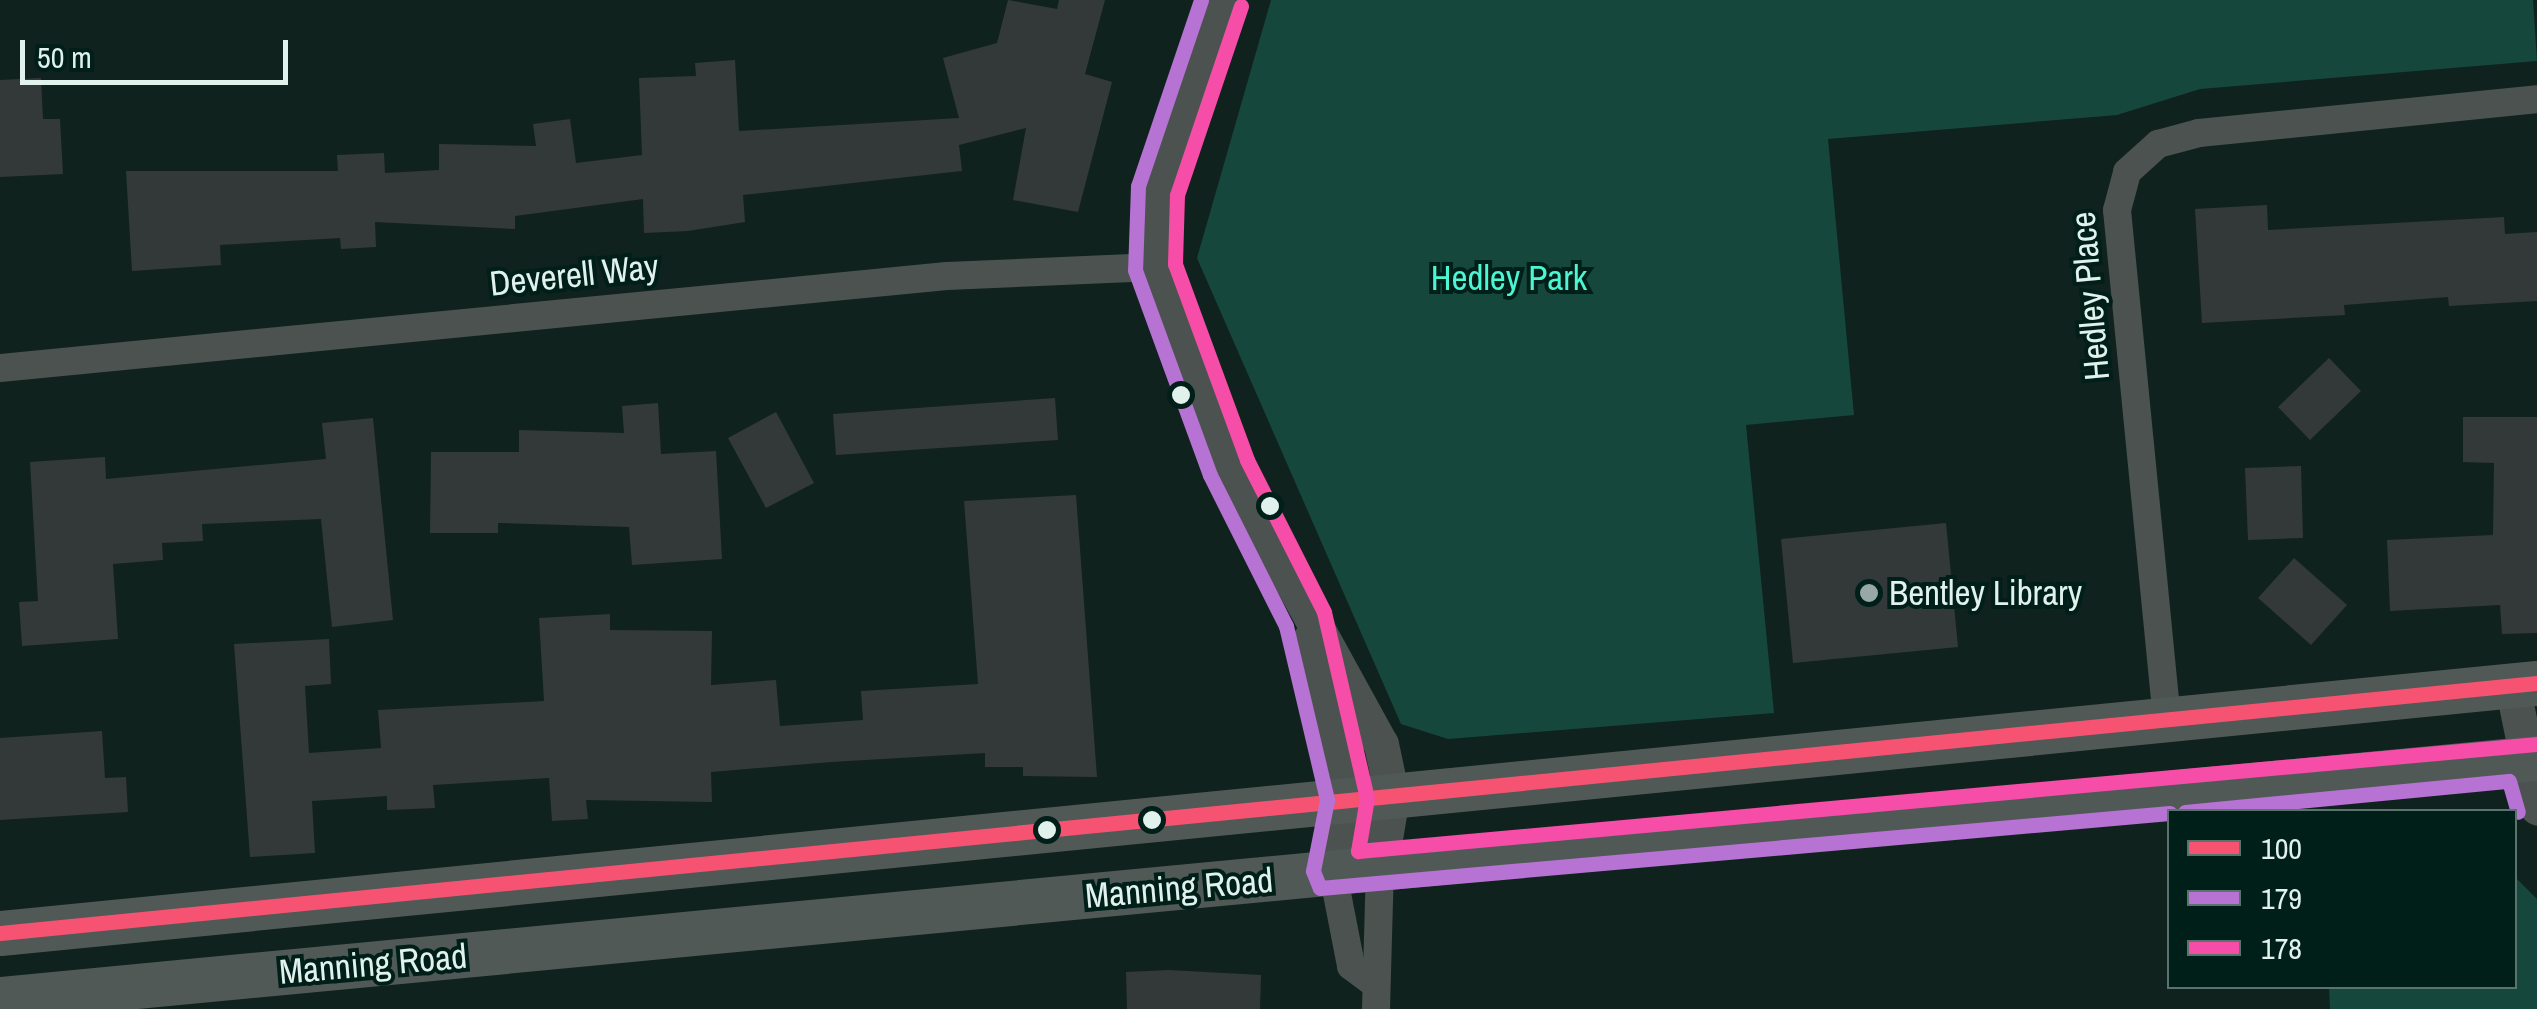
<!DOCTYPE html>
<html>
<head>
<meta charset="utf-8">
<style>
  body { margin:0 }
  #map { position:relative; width:2537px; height:1009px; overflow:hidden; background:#10221e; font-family:"Archivo Narrow",sans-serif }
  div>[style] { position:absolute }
  .green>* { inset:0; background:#16473c }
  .building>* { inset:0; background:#333939 }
  .minor>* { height:28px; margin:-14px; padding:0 14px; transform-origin:14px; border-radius:14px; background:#4b5250 }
  .tertiary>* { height:35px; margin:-17.5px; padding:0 17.5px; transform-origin:17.5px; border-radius:17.5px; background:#4b5250 }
  .primary>* { height:45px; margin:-22.5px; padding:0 22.5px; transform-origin:22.5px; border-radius:22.5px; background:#515957 }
  .bus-1>* { height:15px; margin:-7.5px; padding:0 7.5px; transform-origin:7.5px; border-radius:7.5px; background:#f65372 }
  .bus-2>* { height:15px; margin:-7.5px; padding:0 7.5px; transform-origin:7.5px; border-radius:7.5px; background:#b673d3 }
  .bus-3>* { height:15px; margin:-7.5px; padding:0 7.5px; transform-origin:7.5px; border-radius:7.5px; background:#f54da8 }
  .dots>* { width:28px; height:28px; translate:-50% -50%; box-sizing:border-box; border:5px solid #001f18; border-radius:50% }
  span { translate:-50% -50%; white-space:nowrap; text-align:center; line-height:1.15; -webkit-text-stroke:8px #001f18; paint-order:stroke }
  .street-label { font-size:35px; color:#e1f2ed }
  .park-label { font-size:35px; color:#4cf6d2 }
  .poi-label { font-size:35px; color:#e1f2ed }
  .left { translate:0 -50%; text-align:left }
  .legend { position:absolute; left:2167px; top:809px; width:350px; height:180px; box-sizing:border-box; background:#001f18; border:2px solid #5a736d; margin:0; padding:12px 18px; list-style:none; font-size:30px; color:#e1f2ed }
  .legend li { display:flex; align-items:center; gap:20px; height:50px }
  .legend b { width:50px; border:2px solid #5a736d }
  .scale { position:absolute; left:20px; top:40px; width:268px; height:45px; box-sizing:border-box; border:5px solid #e1f2ed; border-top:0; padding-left:12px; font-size:30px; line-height:35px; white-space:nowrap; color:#e1f2ed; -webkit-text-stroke:8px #001f18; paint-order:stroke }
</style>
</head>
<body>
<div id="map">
  <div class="green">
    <i style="clip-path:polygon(1271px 0,2533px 0,2537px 61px,2200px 89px,2117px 115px,1828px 139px,1854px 415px,1746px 425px,1774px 713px,1448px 739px,1401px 724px,1197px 258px)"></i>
    <i style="clip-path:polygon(2515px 877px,2537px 899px,2537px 1009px,2330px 1009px,2329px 987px,2514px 986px)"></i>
  </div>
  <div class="building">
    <i style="clip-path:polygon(1008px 0,1057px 9px,1059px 0,1105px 0,1085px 74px,1112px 82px,1078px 212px,1013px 200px,1026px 128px,959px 145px,962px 171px,743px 195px,745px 222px,688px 231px,644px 233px,643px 199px,515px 216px,515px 229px,375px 222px,376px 247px,341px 249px,340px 238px,220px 245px,221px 265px,132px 271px,126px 171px,338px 171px,337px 155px,384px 153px,385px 173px,439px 170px,439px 144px,536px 146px,533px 124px,570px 119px,576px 163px,642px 155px,639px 78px,696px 76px,695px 63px,735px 60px,739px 131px,959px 118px,943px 58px,997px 43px)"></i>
    <i style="clip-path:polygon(41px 78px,43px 119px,60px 119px,63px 174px,0 177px,0 80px)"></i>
    <i style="clip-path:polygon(2267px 205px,2268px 230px,2504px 217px,2505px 234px,2537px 232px,2537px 301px,2449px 306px,2448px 297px,2344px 305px,2345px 315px,2202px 323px,2195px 209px)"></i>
    <i style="clip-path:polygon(2329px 358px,2361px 391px,2310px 440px,2278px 407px)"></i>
    <i style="clip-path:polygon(1055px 398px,1058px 440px,836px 455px,833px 414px)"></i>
    <i style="clip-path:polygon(658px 403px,661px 454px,716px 451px,722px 559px,632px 565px,629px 527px,498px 523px,498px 533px,430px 533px,431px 452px,519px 452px,519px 430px,624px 433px,622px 406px)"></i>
    <i style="clip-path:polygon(776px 412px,814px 483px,766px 508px,728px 438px)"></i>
    <i style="clip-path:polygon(2463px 417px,2537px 417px,2537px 633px,2502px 634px,2500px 605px,2390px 611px,2387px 540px,2493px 535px,2494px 463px,2463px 462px)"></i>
    <i style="clip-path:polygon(373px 418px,393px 620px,332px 627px,321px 519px,202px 524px,203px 541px,162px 543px,163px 560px,113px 564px,118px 639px,22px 646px,19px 602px,38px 601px,30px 462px,105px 457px,106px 479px,326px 459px,322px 423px)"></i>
    <i style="clip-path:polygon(2301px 466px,2303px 538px,2248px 540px,2245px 468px)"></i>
    <i style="clip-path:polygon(1076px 495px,1097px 777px,1023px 776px,1023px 767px,985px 767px,985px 753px,831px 762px,711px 772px,712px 802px,586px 800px,588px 819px,552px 821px,549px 778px,433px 785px,435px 808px,387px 810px,387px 796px,312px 801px,315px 853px,250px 857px,234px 644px,329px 639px,331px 684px,305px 686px,309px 753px,381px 748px,378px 710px,544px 701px,539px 618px,610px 614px,610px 630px,712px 631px,711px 685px,776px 680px,780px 726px,863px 720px,861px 691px,978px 684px,964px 501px)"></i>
    <i style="clip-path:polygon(1946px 523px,1958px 647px,1793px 663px,1781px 539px)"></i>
    <i style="clip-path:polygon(2294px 558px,2347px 605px,2311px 645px,2258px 598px)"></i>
    <i style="clip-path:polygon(102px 731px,105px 778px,126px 777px,128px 812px,0 820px,0 738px)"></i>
    <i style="clip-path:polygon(1169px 970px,1261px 975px,1260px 1009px,1127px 1009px,1126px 972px)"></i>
  </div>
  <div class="minor">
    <i style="left:0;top:368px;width:951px;rotate:-5.55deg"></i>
    <i style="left:947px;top:276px;width:208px;rotate:-2.5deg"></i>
    <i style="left:2167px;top:720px;width:512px;rotate:-95.6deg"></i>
    <i style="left:2117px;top:210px;width:39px;rotate:-75deg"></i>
    <i style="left:2127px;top:172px;width:42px;rotate:-42.1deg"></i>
    <i style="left:2158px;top:144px;width:42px;rotate:-15deg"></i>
    <i style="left:2199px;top:133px;width:340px;rotate:-5.7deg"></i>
    <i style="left:1333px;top:873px;width:95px;rotate:79deg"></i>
    <i style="left:1351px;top:966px;width:26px;rotate:37deg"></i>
    <i style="left:1376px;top:1009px;width:140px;rotate:-88.4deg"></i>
  </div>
  <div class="tertiary">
    <i style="left:1222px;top:0;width:202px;rotate:108.8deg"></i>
    <i style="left:1157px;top:191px;width:76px;rotate:91.5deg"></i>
    <i style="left:1155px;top:267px;width:214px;rotate:69.8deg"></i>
    <i style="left:1229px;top:468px;width:315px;rotate:61.2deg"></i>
    <i style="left:1381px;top:744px;width:53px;rotate:78.1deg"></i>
    <i style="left:1392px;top:796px;width:74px;rotate:99.3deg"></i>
    <i style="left:1310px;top:639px;width:165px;rotate:77.1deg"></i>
    <i style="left:1347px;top:800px;width:74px;rotate:100.9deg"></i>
    <i style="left:2512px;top:685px;width:125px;rotate:78.4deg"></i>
  </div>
  <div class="primary">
    <i style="left:0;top:933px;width:2549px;rotate:-5.63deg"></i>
    <i style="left:0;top:999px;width:2548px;rotate:-5.43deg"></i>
  </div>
  <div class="bus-1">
    <i style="left:0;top:933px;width:2549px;rotate:-5.63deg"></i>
  </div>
  <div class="bus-2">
    <i style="left:1201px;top:0;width:196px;rotate:108.7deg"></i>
    <i style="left:1138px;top:186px;width:84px;rotate:92deg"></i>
    <i style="left:1135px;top:270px;width:218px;rotate:69.9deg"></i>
    <i style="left:1210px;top:475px;width:169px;rotate:63.3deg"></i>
    <i style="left:1286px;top:626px;width:179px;rotate:76.7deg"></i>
    <i style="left:1327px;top:800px;width:72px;rotate:101.2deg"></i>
    <i style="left:1313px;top:871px;width:18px;rotate:68deg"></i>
    <i style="left:1320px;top:888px;width:853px;rotate:-5.04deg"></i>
    <i style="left:2185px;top:812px;width:325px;rotate:-5.5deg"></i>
    <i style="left:2509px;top:781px;width:32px;rotate:74deg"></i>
  </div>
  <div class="bus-3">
    <i style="left:1241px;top:6px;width:200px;rotate:108.7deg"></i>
    <i style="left:1177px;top:195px;width:69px;rotate:91.7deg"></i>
    <i style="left:1175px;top:264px;width:209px;rotate:69.8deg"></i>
    <i style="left:1247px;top:460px;width:170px;rotate:63.1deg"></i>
    <i style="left:1324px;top:612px;width:191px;rotate:77deg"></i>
    <i style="left:1367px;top:798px;width:54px;rotate:99.6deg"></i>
    <i style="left:1358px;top:851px;width:1184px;rotate:-5.19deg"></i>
  </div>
  <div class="dots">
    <i style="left:1181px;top:395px;background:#e1f2ed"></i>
    <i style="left:1270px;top:506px;background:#e1f2ed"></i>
    <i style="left:1869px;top:593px;background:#98a9a5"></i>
    <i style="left:1152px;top:820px;background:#e1f2ed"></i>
    <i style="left:1047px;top:830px;background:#e1f2ed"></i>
  </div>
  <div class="street-label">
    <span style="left:574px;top:275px;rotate:-6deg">Deverell Way</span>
    <span style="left:2090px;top:296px;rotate:-95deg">Hedley Place</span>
    <span style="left:1179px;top:888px;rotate:-5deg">Manning Road</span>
    <span style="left:373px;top:964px;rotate:-5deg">Manning Road</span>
  </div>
  <div class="park-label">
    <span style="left:1509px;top:278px">Hedley Park</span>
  </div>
  <div class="poi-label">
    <span class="left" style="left:1889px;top:593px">Bentley Library</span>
  </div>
  <ul class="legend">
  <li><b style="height:12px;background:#f65372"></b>100</li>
  <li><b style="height:12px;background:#b673d3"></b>179</li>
  <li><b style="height:12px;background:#f54da8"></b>178</li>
  </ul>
  <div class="scale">50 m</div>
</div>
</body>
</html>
